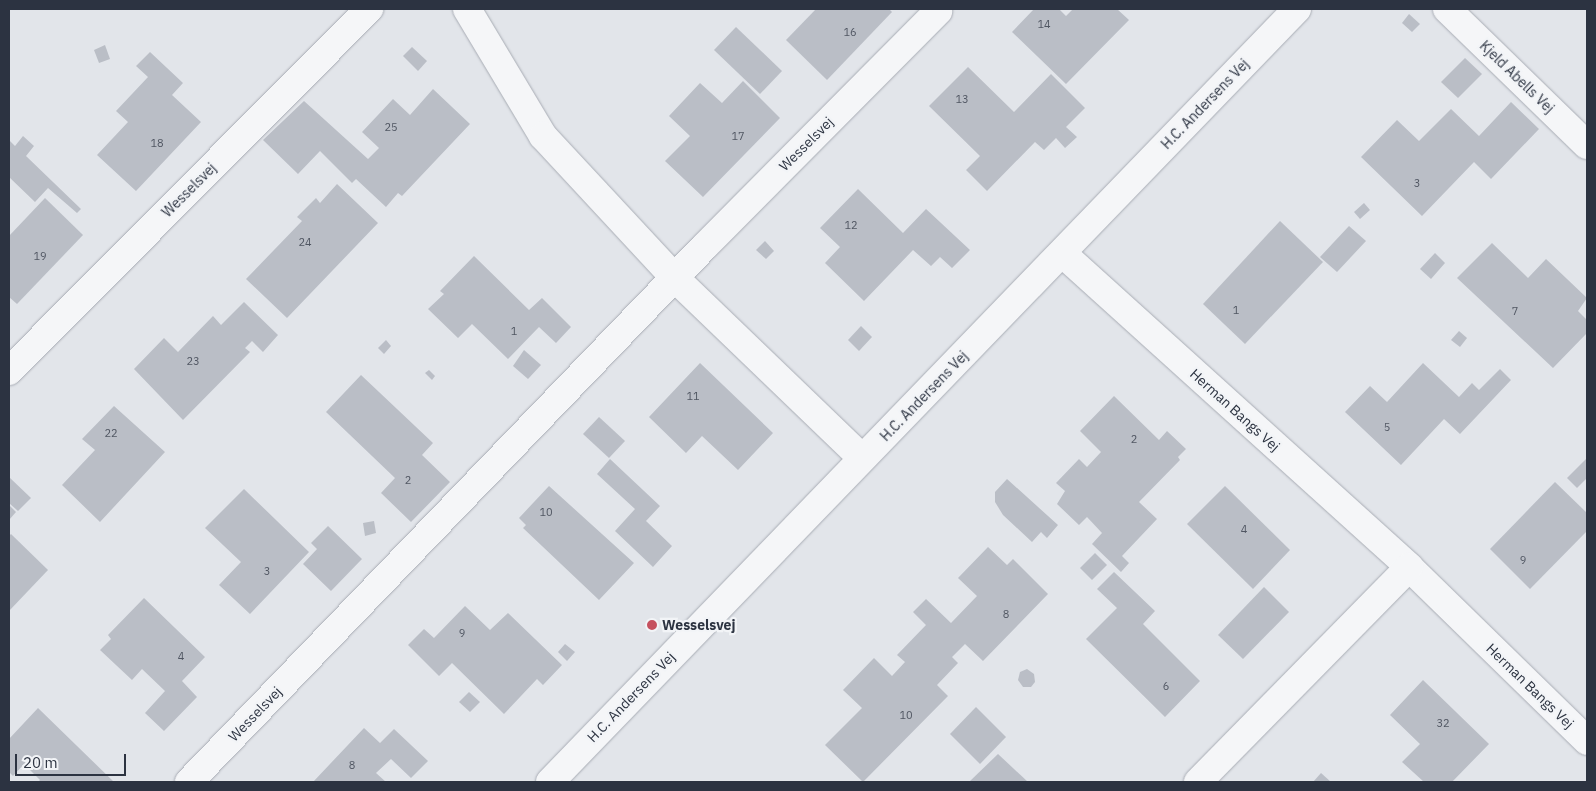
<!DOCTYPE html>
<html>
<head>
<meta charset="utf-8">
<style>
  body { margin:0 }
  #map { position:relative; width:1596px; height:791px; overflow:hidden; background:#e2e5ea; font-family:"IBM Plex Sans",sans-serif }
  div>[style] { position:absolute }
  .building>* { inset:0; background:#babec6 }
  .roads { filter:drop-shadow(0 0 1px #a8acb4) drop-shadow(0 0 1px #a8acb4) }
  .minor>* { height:28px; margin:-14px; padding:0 14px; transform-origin:14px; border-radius:14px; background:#f5f6f8 }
  .dots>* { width:14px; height:14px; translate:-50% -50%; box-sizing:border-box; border:2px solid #f2f4f7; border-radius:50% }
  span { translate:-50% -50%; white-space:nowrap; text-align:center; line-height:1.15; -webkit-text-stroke:4.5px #f2f4f7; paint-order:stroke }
  .number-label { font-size:11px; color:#505662 }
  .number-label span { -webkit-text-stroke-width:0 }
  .street-label { font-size:14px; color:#2c3341 }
  .poi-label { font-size:14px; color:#2c3341; font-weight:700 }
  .left { translate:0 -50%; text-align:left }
  .frame { position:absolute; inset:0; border:10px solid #2c3341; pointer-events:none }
  .scale { position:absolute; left:15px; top:754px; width:111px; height:22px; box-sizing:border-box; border:2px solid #2c3341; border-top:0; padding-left:6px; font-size:15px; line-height:18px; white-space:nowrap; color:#2c3341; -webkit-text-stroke:4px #f2f4f7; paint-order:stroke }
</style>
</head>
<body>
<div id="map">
  <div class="building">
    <i style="clip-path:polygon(816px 9px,889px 9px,892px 12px,827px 80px,786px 40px)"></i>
    <i style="clip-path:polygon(1034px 9px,1059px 9px,1066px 16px,1073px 9px,1117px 9px,1129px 20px,1066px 84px,1012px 32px)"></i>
    <i style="clip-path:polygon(1409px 14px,1420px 24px,1412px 32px,1402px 23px)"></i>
    <i style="clip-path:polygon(736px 27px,782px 71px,760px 94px,714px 50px)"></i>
    <i style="clip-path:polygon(105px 45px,110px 59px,99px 63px,94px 50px)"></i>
    <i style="clip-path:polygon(412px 47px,427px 61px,418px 71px,403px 56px)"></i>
    <i style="clip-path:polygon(150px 52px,183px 83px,172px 95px,201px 122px,136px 191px,97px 155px,128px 122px,116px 111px,148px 77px,136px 66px)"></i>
    <i style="clip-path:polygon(1465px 58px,1482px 74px,1458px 98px,1441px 82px)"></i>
    <i style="clip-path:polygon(968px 67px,1014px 112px,1051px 74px,1085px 108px,1066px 127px,1077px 137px,1065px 148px,1056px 138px,1044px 150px,1035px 142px,987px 191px,966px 170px,980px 156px,929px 106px)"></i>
    <i style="clip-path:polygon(743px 81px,780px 118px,703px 197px,665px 161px,690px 136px,669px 116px,700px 83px,722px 103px)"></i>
    <i style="clip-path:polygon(433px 89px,470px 124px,402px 196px,398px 193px,386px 207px,356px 179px,352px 183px,320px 151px,298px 174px,263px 140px,304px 101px,368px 159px,379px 148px,362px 132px,393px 99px,410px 115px)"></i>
    <i style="clip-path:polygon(1511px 102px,1539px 129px,1491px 179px,1474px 162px,1422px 216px,1361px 157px,1397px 120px,1419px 141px,1451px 109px,1479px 136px)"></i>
    <i style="clip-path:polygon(23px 136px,34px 146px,26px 156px,81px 209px,77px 213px,48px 188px,35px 202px,9px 177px,9px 140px,15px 146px)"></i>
    <i style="clip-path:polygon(337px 184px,378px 223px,287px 318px,246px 279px,302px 221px,297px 217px,316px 198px,320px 203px)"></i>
    <i style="clip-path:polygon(858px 189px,903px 233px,926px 209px,970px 250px,952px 268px,940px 257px,931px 266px,913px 250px,864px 301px,825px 263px,840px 247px,820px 228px)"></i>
    <i style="clip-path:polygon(45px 198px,83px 235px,17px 304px,9px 297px,9px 236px)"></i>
    <i style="clip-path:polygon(1364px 203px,1370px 210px,1360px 219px,1354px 212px)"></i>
    <i style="clip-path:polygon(1280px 221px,1323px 262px,1245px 344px,1203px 304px)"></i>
    <i style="clip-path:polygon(1349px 226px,1366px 241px,1337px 272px,1320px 257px)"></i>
    <i style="clip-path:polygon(765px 241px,774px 251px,766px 259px,756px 250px)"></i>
    <i style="clip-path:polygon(1492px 243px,1528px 278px,1546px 259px,1587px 298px,1578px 311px,1587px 320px,1587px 333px,1553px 368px,1457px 278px)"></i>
    <i style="clip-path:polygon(1435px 253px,1445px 263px,1431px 279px,1420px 269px)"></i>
    <i style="clip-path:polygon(474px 256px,529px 310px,542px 298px,571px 327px,556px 343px,539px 327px,508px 359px,472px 324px,458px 338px,428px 309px,444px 294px,440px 291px)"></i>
    <i style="clip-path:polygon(244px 302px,278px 335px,263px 352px,252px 341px,245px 348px,250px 352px,183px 420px,134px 369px,164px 338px,178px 352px,213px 316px,221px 325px)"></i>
    <i style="clip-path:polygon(861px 326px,872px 337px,859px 351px,848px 340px)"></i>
    <i style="clip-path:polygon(1459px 331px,1467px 338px,1460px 347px,1451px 340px)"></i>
    <i style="clip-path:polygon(386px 340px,391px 346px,384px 354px,378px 348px)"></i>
    <i style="clip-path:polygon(524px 350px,541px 365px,528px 379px,513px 366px)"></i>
    <i style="clip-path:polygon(700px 363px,773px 433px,738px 470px,702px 436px,686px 453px,649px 417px)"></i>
    <i style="clip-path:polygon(1423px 363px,1459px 397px,1472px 383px,1479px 390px,1500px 369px,1511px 380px,1460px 434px,1444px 419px,1401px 465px,1345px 412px,1370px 386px,1387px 402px)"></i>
    <i style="clip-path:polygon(429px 370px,435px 376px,432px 380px,425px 373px)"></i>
    <i style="clip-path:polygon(361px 375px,433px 443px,422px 455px,450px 482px,411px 522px,381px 493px,395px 478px,326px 412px)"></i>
    <i style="clip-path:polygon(1114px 396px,1159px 440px,1167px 431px,1186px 449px,1178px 457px,1180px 460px,1139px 502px,1157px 519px,1122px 556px,1129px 563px,1121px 572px,1092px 544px,1102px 533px,1087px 517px,1079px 525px,1057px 504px,1065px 491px,1056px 483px,1079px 459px,1087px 467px,1101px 452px,1080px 431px)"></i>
    <i style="clip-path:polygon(114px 406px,165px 452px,100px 522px,62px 485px,95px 450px,82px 439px)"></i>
    <i style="clip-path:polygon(599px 417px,625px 441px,609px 458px,583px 434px)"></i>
    <i style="clip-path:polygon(1587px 458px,1587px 478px,1577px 488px,1567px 478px)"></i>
    <i style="clip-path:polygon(610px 459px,660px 506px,646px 521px,672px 546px,653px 567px,615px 531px,635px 509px,597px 474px)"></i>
    <i style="clip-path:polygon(9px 477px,31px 498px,18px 511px,9px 503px)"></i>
    <i style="clip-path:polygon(1007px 479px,1058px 525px,1047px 538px,1041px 532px,1032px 542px,1003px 515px,995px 502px,995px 492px)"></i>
    <i style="clip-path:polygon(1555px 482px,1587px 513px,1587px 531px,1530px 589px,1490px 549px)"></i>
    <i style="clip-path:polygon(549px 486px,634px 563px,599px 600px,523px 528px,526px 525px,519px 518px)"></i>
    <i style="clip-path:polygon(1225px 486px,1290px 550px,1253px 589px,1187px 524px)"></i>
    <i style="clip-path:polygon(244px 489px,309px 552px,250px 614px,219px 585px,241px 562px,205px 528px)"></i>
    <i style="clip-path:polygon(9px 505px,16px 512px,9px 520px)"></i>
    <i style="clip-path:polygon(374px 521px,376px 533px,365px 536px,363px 523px)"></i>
    <i style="clip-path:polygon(328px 526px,362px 559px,331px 591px,303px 564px,317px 549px,311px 543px)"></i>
    <i style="clip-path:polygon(11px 534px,48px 570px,9px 611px,9px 536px)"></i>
    <i style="clip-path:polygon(988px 547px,1007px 565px,1013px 559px,1048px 594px,983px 661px,965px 644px,952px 657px,958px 663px,937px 685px,948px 696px,863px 782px,825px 745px,862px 708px,843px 690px,874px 658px,892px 676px,905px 662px,897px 655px,926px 625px,913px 612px,926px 599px,951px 623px,977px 596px,958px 578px)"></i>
    <i style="clip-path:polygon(1095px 553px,1107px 565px,1092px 580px,1080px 568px)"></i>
    <i style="clip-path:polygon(1114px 572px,1155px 611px,1143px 624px,1200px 681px,1165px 717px,1086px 639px,1117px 608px,1097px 589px)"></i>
    <i style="clip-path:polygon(1264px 587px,1289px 612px,1243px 659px,1218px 635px)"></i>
    <i style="clip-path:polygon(144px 598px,205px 657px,182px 681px,197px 697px,164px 731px,145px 713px,165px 691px,142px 669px,132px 680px,100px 650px,111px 639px,108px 635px)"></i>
    <i style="clip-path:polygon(465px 606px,490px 630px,508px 613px,562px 665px,543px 685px,537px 679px,504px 714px,452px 663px,439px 676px,408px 645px,424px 629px,434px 638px)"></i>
    <i style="clip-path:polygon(565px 644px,575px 652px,567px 661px,558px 652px)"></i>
    <i style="clip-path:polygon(1027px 669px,1034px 674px,1035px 682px,1031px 687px,1023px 687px,1018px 680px,1020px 672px)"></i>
    <i style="clip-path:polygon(1423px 680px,1489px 744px,1452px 782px,1424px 782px,1402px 762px,1420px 744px,1390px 715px)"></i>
    <i style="clip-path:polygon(469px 692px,480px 702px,470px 712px,459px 702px)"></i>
    <i style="clip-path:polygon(976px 707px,1006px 737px,980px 764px,950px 734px)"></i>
    <i style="clip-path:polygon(38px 708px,114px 782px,38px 782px,40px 780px,24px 764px,13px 776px,9px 772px,9px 739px)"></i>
    <i style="clip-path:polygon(364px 728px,380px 743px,394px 729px,428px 761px,411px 778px,391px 759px,376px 773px,386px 782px,313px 782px)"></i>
    <i style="clip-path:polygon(998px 754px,1028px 782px,969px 782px)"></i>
    <i style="clip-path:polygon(1321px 773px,1331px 782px,1313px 782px)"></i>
  </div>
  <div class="roads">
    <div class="minor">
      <i style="left:467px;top:9px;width:148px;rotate:59.1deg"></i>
      <i style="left:543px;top:136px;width:195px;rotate:47.1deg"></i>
      <i style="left:676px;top:279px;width:258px;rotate:43.9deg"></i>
      <i style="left:1447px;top:9px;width:195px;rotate:44.2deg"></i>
      <i style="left:1062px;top:253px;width:468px;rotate:42.1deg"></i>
      <i style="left:1409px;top:567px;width:249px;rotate:44.3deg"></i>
      <i style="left:9px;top:371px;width:511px;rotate:-45.16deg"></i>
      <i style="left:189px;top:782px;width:744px;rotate:-46.09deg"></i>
      <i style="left:705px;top:246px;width:331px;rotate:-45.2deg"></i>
      <i style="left:550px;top:782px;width:1075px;rotate:-45.98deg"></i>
      <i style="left:1198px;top:782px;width:301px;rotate:-45.5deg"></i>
    </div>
  </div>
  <div class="dots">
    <i style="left:652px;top:625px;background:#c5515f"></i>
  </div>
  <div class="number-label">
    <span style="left:1044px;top:24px">14</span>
    <span style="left:850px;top:32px">16</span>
    <span style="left:962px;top:99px">13</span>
    <span style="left:391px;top:127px">25</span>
    <span style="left:738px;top:136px">17</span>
    <span style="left:157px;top:143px">18</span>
    <span style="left:1417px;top:183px">3</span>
    <span style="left:851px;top:225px">12</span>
    <span style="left:305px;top:242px">24</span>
    <span style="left:40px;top:256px">19</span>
    <span style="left:1236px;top:310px">1</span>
    <span style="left:1515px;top:311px">7</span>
    <span style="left:514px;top:331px">1</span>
    <span style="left:193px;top:361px">23</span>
    <span style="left:693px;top:396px">11</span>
    <span style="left:1387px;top:427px">5</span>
    <span style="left:111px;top:433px">22</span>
    <span style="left:1134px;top:439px">2</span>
    <span style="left:408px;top:480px">2</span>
    <span style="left:546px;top:512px">10</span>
    <span style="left:1244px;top:529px">4</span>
    <span style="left:1523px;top:560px">9</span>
    <span style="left:267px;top:571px">3</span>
    <span style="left:1006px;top:614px">8</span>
    <span style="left:462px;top:633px">9</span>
    <span style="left:181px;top:656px">4</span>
    <span style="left:1166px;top:686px">6</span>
    <span style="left:906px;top:715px">10</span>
    <span style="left:1443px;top:723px">32</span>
    <span style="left:352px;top:765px">8</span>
  </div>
  <div class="street-label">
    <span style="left:1517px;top:77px;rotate:44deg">Kjeld Abells Vej</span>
    <span style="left:1205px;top:104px;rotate:-46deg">H.C. Andersens Vej</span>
    <span style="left:806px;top:144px;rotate:-45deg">Wesselsvej</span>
    <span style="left:189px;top:190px;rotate:-45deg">Wesselsvej</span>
    <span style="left:924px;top:396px;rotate:-46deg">H.C. Andersens Vej</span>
    <span style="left:1235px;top:410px;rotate:42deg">Herman Bangs Vej</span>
    <span style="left:1530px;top:686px;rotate:44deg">Herman Bangs Vej</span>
    <span style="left:631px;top:697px;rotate:-46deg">H.C. Andersens Vej</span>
    <span style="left:255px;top:714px;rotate:-46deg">Wesselsvej</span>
  </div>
  <div class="poi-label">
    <span class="left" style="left:662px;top:625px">Wesselsvej</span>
  </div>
  <div class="frame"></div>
  <div class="scale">20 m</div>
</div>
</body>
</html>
